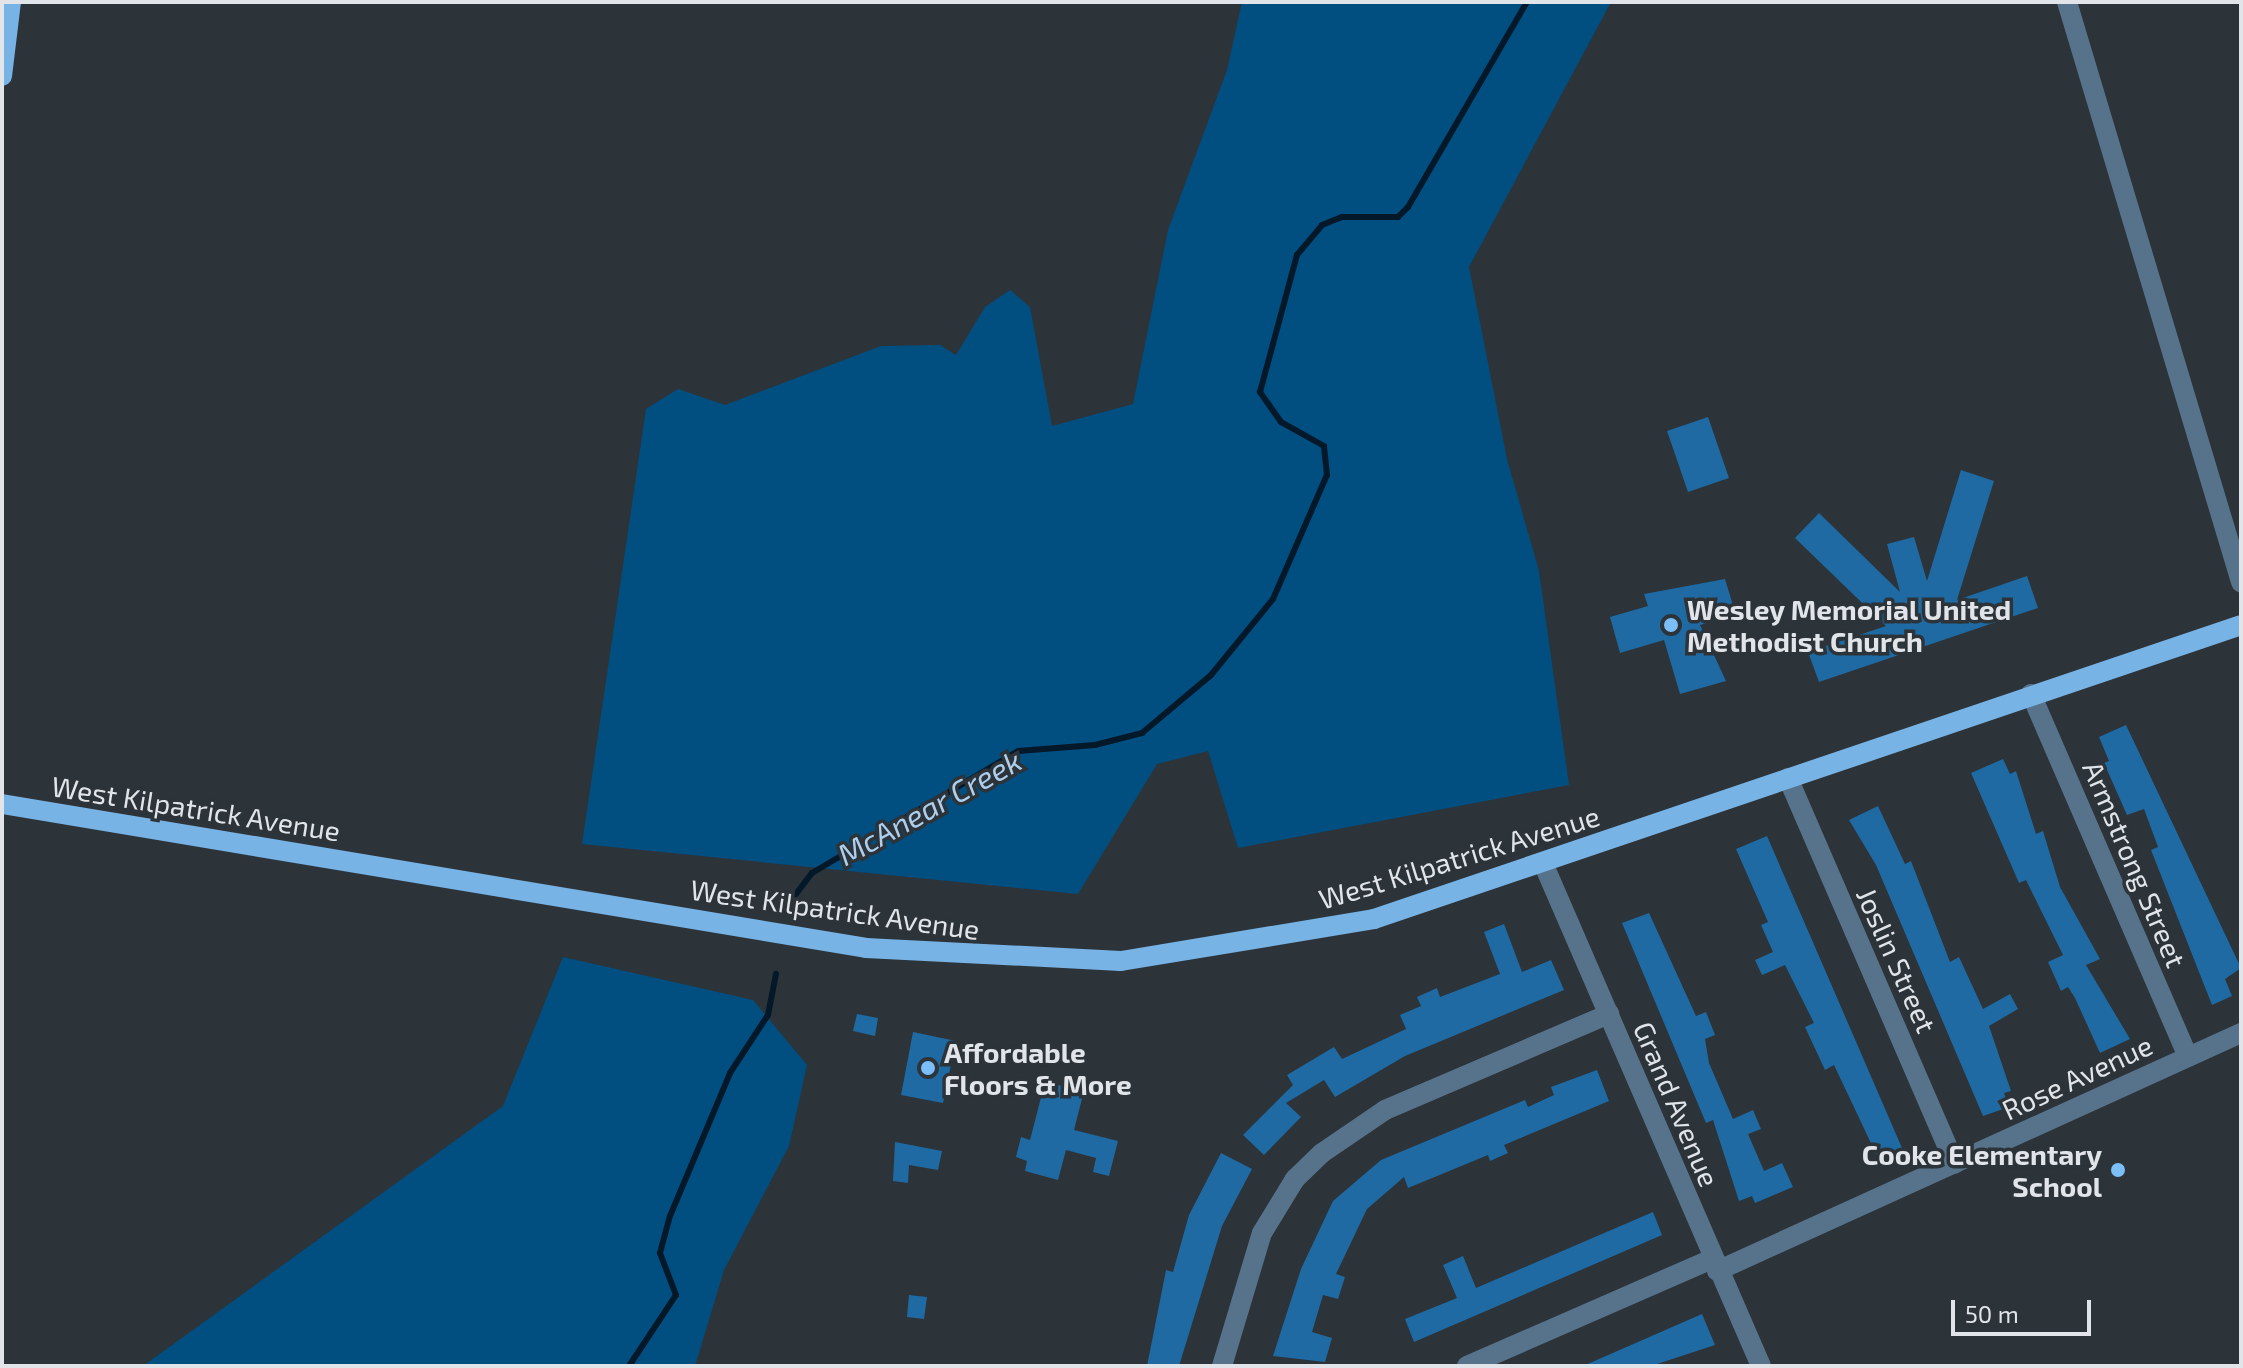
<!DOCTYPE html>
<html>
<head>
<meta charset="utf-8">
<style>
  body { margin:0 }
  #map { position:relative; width:2243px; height:1368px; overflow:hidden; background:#2c3339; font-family:"Exo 2",sans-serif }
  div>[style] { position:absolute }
  .green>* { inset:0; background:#014f80 }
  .stream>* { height:6px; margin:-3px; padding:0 3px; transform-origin:3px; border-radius:3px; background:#03192a }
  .building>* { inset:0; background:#1f6aa2 }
  .minor>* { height:20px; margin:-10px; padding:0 10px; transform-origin:10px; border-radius:10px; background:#57738c }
  .major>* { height:20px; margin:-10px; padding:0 10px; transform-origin:10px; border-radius:10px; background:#78b3e6 }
  .dots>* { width:22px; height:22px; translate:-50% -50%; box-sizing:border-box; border:4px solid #2c3339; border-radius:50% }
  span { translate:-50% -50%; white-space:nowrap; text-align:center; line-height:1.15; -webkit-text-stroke:7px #2c3339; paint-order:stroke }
  .poi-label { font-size:28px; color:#e1e5e9; font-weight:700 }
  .left { translate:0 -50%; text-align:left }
  .right { translate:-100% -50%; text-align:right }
  .street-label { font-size:28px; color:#e1e5e9 }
  .water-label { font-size:30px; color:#adcfee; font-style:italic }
  .frame { position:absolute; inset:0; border:4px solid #e1e5e9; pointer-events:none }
  .scale { position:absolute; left:1951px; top:1300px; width:140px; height:36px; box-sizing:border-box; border:4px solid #e1e5e9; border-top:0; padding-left:10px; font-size:24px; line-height:28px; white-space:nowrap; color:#e1e5e9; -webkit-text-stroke:6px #2c3339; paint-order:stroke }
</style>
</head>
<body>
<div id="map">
  <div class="green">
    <i style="clip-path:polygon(1242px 2px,1611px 2px,1469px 267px,1507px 459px,1539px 571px,1569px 785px,1238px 848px,1208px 751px,1157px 764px,1078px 894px,582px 844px,646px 409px,678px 389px,725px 405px,881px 346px,940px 345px,956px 355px,985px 307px,1010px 290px,1030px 307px,1052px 426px,1133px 404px,1168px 230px,1227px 70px)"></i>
    <i style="clip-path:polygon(563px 957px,753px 1000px,807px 1065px,789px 1146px,724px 1270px,695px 1366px,143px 1366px,503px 1106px)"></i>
  </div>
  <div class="stream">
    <i style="left:790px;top:902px;width:36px;rotate:-53deg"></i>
    <i style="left:812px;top:873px;width:239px;rotate:-30.6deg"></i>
    <i style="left:1018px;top:751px;width:77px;rotate:-4.5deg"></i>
    <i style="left:1095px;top:745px;width:49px;rotate:-14.3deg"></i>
    <i style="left:1142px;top:733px;width:90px;rotate:-40deg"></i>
    <i style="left:1211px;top:675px;width:98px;rotate:-50.8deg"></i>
    <i style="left:1273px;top:599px;width:135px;rotate:-66.5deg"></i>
    <i style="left:1327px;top:475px;width:29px;rotate:-96deg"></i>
    <i style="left:1324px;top:446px;width:49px;rotate:-150.8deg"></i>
    <i style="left:1281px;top:422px;width:37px;rotate:-125deg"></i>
    <i style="left:1260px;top:392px;width:142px;rotate:-74.9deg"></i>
    <i style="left:1297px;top:255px;width:39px;rotate:-50deg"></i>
    <i style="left:1322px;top:225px;width:22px;rotate:-22deg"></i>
    <i style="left:1342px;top:217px;width:56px"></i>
    <i style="left:1398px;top:217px;width:14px;rotate:-45deg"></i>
    <i style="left:1408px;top:207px;width:237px;rotate:-59.9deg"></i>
    <i style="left:629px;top:1366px;width:85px;rotate:-56.5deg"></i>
    <i style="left:676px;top:1295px;width:45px;rotate:-110.9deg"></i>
    <i style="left:660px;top:1253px;width:38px;rotate:-75deg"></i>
    <i style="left:670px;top:1216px;width:155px;rotate:-67.2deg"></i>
    <i style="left:730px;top:1073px;width:69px;rotate:-56.8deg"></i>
    <i style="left:768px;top:1015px;width:42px;rotate:-79deg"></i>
  </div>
  <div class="building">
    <i style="clip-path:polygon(1708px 417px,1729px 478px,1688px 492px,1667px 431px)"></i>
    <i style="clip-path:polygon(1961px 470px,1994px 481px,1957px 600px,2027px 576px,2038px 608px,1819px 682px,1808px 652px,1886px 626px,1795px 538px,1819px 513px,1900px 592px,1887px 544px,1914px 537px,1927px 581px)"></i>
    <i style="clip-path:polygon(1725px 579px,1736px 615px,1700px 625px,1726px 681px,1680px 694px,1664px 640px,1620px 653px,1610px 617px,1648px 606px,1644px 594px)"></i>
    <i style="clip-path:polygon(2126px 725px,2241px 968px,2225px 979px,2232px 996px,2212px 1005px,2151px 850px,2158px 847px,2144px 809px,2127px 815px,2104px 763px,2109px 761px,2099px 737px)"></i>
    <i style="clip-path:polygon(2003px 759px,2010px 774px,2016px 771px,2036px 834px,2043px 831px,2060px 887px,2100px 959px,2086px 965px,2130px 1039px,2100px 1053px,2075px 998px,2068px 987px,2061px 991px,2048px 962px,2063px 955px,2026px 880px,2019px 883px,1971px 773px)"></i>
    <i style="clip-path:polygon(1878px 806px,1905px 864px,1911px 861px,1950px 962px,1959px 957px,1983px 1009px,2010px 994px,2018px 1009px,1989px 1026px,2011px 1091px,2004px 1093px,2009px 1107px,1983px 1116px,1876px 865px,1849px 820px)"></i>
    <i style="clip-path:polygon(1767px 836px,1902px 1148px,1878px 1158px,1834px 1065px,1825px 1070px,1805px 1027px,1814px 1023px,1785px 965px,1762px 975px,1755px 960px,1773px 952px,1761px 925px,1768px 922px,1736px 849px)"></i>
    <i style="clip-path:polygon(1649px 913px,1696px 1016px,1706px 1012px,1715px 1035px,1705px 1039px,1709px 1063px,1733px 1119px,1753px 1110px,1761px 1129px,1748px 1134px,1764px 1171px,1782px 1163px,1793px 1187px,1755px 1203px,1752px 1196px,1739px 1201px,1713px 1120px,1706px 1123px,1622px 923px)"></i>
    <i style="clip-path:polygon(1504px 924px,1522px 972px,1551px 960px,1564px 990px,1405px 1056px,1335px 1097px,1324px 1080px,1286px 1103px,1301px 1117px,1264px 1155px,1243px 1135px,1293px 1085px,1287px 1075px,1334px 1047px,1342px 1059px,1406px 1029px,1400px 1015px,1421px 1006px,1417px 997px,1437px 988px,1440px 997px,1500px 974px,1484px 932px)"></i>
    <i style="clip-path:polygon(857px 1014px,878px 1018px,875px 1036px,853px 1031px)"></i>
    <i style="clip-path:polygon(913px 1032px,956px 1041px,943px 1103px,901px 1095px)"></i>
    <i style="clip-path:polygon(1597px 1070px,1609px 1101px,1504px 1145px,1508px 1153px,1490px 1161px,1488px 1155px,1408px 1188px,1404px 1177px,1367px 1209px,1336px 1274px,1345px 1277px,1338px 1299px,1323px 1295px,1312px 1332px,1332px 1338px,1325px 1362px,1273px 1356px,1301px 1269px,1333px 1201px,1381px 1160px,1525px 1100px,1528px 1107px,1554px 1095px,1551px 1087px)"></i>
    <i style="clip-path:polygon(1045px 1082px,1084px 1091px,1074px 1130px,1118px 1141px,1109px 1176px,1093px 1172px,1096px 1158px,1066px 1150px,1058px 1180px,1025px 1171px,1027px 1161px,1016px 1157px,1021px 1137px,1030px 1140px)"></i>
    <i style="clip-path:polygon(895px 1142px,942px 1151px,938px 1170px,909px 1165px,908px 1183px,893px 1181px)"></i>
    <i style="clip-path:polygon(1221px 1153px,1252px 1169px,1222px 1226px,1179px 1366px,1147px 1366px,1166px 1270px,1173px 1272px,1189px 1215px)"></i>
    <i style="clip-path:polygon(1653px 1212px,1662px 1235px,1414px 1342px,1405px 1319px,1457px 1298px,1443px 1265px,1463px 1256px,1476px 1288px)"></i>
    <i style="clip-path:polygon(909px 1295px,927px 1297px,924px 1319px,907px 1317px)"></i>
    <i style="clip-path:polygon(1702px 1314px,1715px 1345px,1651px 1366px,1583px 1366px)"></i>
  </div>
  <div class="minor">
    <i style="left:2067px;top:2px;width:606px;rotate:73.3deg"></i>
    <i style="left:2031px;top:694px;width:395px;rotate:66.6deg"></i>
    <i style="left:1788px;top:778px;width:420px;rotate:66.6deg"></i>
    <i style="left:1543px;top:863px;width:548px;rotate:66.57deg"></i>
    <i style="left:1717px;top:1271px;width:576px;rotate:-24.43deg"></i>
    <i style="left:1222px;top:1366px;width:139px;rotate:-73.3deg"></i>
    <i style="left:1262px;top:1233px;width:63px;rotate:-58.6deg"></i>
    <i style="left:1295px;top:1179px;width:37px;rotate:-44deg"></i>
    <i style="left:1322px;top:1153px;width:76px;rotate:-34.3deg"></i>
    <i style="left:1385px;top:1110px;width:244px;rotate:-23.2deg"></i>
    <i style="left:1467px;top:1366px;width:267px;rotate:-23.6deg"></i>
  </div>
  <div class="major">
    <i style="left:2px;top:76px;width:75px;rotate:-83.1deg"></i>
    <i style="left:2px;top:804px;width:876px;rotate:9.46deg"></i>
    <i style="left:866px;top:948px;width:255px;rotate:2.9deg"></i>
    <i style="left:1121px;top:961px;width:256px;rotate:-9.4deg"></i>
    <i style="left:1374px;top:919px;width:915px;rotate:-18.73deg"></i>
  </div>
  <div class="dots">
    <i style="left:1671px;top:625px;background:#7bbef8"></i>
    <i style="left:928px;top:1068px;background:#7bbef8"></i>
    <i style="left:2118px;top:1170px;background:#7bbef8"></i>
  </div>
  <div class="poi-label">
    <span class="left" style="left:1687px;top:625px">Wesley Memorial United<br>Methodist Church</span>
    <span class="left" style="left:944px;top:1068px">Affordable<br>Floors &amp; More</span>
    <span class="right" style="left:2102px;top:1170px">Cooke Elementary<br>School</span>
  </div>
  <div class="street-label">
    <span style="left:196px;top:808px;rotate:9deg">West Kilpatrick Avenue</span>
    <span style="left:1459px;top:857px;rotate:-17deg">West Kilpatrick Avenue</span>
    <span style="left:2135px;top:864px;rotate:67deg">Armstrong Street</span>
    <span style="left:835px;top:909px;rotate:8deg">West Kilpatrick Avenue</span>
    <span style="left:1897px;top:960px;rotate:66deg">Joslin Street</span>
    <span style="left:2077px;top:1077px;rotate:-25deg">Rose Avenue</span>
    <span style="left:1677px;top:1104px;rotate:67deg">Grand Avenue</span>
  </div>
  <div class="water-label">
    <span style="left:929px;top:807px;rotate:-29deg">McAnear Creek</span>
  </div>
  <div class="frame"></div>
  <div class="scale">50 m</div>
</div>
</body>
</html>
